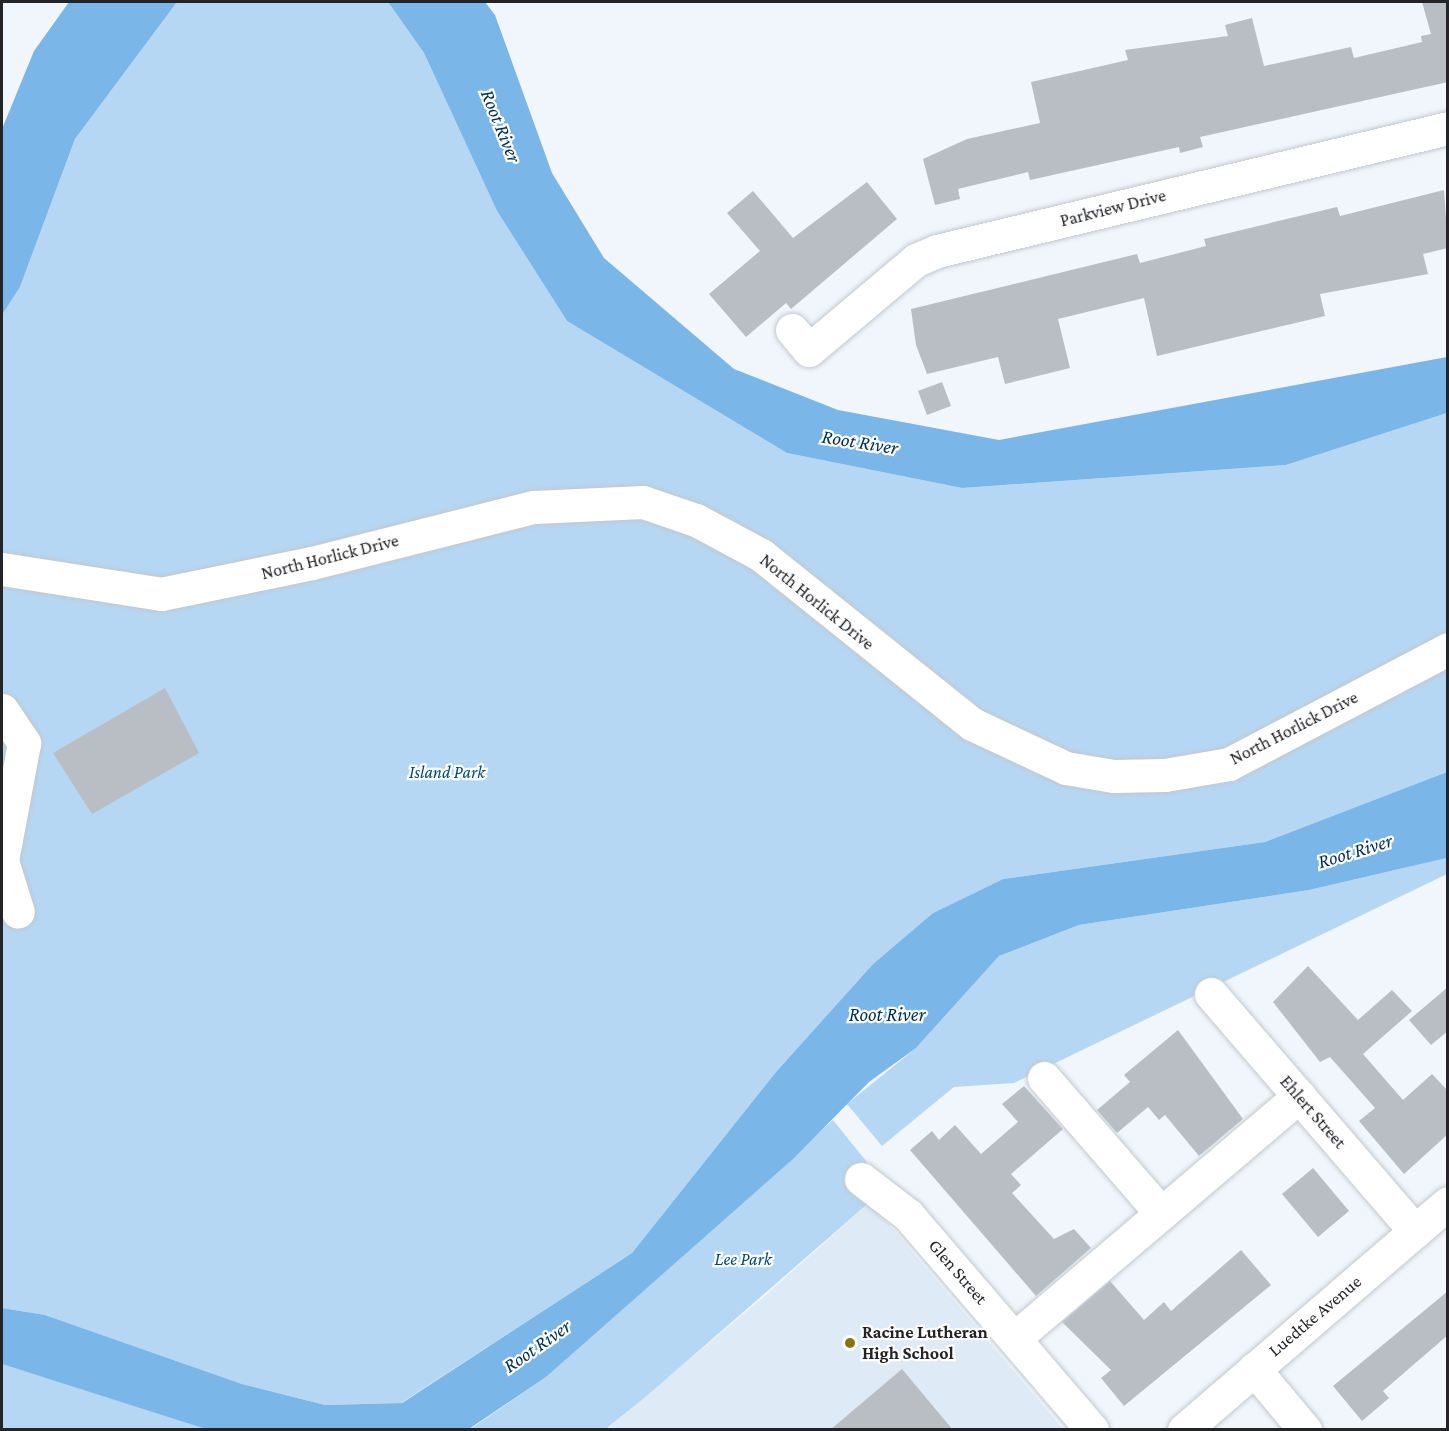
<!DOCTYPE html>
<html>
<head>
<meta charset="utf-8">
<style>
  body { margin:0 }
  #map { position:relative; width:1449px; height:1431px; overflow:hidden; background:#f0f6fc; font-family:"Crimson Pro",serif }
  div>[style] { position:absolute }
  .built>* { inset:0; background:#deebf6 }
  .green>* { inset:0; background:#b6d7f4 }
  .water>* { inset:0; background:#7ab6e8 }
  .building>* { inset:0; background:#b8bec4 }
  .roads { filter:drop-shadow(0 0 2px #c2c8cd) drop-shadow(0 0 2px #c2c8cd) }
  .minor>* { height:33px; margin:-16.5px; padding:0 16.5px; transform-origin:16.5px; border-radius:16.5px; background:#fff }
  .dots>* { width:16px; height:16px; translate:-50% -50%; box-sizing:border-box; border:3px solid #fff; border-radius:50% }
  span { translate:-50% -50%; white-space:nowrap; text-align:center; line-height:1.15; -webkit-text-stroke:4.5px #fff; paint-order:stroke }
  .street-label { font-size:18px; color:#222427 }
  .park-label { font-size:18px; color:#004a77; font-style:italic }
  .poi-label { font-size:18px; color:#222427; font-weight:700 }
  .left { translate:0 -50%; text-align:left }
  .water-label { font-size:20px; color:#003050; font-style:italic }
  .frame { position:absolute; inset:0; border:3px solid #222427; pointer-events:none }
</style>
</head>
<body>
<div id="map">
  <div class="built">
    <i style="clip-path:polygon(870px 1202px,1063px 1429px,606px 1430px,768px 1293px)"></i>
  </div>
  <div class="green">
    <i style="clip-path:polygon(177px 2px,388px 2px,424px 53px,497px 211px,567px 321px,787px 453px,962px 488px,1286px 465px,1447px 413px,1447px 772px,1265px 842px,1003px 879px,933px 913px,873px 964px,776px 1072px,632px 1253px,401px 1403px,325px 1405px,242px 1384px,45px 1315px,2px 1308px,2px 315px,20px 287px,75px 139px)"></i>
    <i style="clip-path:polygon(1447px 858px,1447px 874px,1014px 1083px,954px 1087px,882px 1146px,847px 1104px,916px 1048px,999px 956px,1079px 925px,1309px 890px)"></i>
    <i style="clip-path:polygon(833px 1120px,887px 1187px,649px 1394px,606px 1429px,469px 1430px,546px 1377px)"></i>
    <i style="clip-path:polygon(2px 1364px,155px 1411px,206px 1429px,2px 1429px)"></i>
  </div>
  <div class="water">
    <i style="clip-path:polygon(69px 2px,177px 2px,75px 139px,20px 287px,2px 315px,2px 129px,34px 51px)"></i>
    <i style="clip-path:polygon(388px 2px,485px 2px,495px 15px,552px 173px,604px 258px,734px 369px,838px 410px,999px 440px,1447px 357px,1447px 413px,1286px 465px,962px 488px,787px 453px,567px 321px,497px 211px,424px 53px)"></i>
    <i style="clip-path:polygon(1447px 772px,1447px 858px,1309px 890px,1079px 925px,999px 956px,916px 1048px,869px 1082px,793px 1159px,546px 1377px,469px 1429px,206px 1429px,2px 1364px,2px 1308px,45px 1315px,242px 1384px,325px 1405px,402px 1403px,632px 1253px,776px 1072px,873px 964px,933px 913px,1003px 879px,1265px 842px)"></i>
  </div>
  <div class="building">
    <i style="clip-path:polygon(1422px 2px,1448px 2px,1448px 82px,1200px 137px,1203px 147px,1180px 153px,1179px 147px,1030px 180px,1028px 172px,958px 189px,960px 199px,935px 205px,923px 159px,967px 139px,1040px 123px,1031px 82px,1128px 60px,1125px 50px,1228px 36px,1225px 25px,1252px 18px,1264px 66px,1351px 47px,1354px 58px,1422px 42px,1421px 36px,1431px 34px)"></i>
    <i style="clip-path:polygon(867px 182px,897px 219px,791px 309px,786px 303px,746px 337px,709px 294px,760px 251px,727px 213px,753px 191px,793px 238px)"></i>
    <i style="clip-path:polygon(1444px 190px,1448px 248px,1423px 254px,1428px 274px,1320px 294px,1325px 316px,1157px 356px,1144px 298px,1058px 319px,1070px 368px,1005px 384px,998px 357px,927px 374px,916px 345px,911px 309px,1137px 254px,1140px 263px,1206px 246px,1204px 239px,1337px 207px,1340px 216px)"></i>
    <i style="clip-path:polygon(942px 382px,951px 406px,927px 415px,918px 391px)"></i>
    <i style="clip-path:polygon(165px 688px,199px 753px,92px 814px,53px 753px)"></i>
    <i style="clip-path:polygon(1308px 966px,1358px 1020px,1392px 990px,1412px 1011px,1363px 1054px,1403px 1100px,1432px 1074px,1448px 1091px,1448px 1134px,1404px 1174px,1359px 1121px,1375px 1108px,1330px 1057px,1320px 1062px,1273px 1002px)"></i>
    <i style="clip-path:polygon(1448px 987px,1448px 1031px,1431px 1045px,1409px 1020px)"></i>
    <i style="clip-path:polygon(1178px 1030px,1243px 1119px,1199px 1156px,1165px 1115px,1159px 1120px,1148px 1107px,1117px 1133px,1097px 1110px,1130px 1082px,1124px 1075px)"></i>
    <i style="clip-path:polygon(1024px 1086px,1063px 1129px,1011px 1174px,1021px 1185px,1012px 1193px,1054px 1239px,1074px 1229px,1091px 1248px,1036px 1296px,910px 1150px,932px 1131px,939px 1140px,955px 1125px,981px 1154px,1018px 1122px,1002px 1104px)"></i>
    <i style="clip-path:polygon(1313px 1168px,1349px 1211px,1318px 1237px,1282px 1194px)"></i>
    <i style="clip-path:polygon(1241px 1250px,1271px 1285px,1124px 1406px,1101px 1378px,1111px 1370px,1062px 1322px,1110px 1281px,1144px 1320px,1164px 1302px,1171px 1311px)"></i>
    <i style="clip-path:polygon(1448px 1291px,1448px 1335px,1383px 1391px,1389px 1398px,1362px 1421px,1333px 1386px)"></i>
    <i style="clip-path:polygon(902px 1369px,953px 1430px,830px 1430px)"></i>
  </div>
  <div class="roads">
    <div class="minor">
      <i style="left:792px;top:330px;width:26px;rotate:50deg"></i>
      <i style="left:809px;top:350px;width:140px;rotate:-40.1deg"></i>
      <i style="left:916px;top:260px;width:23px;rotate:-23deg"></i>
      <i style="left:937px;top:251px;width:526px;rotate:-13.53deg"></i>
      <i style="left:2px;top:569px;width:161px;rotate:8.9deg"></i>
      <i style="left:161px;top:594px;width:154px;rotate:-11.6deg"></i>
      <i style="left:312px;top:563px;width:229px;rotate:-14.2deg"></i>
      <i style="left:534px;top:507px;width:109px;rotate:-2.6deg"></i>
      <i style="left:643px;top:502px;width:56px;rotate:18.8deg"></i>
      <i style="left:696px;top:520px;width:74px;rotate:28.3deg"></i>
      <i style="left:761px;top:555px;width:270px;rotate:38.7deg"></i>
      <i style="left:972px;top:724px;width:104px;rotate:25.1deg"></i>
      <i style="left:1066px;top:768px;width:48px;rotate:9.7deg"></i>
      <i style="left:1113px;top:776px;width:52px;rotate:-1.1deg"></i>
      <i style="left:1165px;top:775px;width:65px;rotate:-9.8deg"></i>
      <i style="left:1229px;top:764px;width:247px;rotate:-27.7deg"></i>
      <i style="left:2px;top:710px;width:40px;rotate:56deg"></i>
      <i style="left:24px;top:743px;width:120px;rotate:100.6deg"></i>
      <i style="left:2px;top:861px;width:53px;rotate:72.6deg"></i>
      <i style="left:1211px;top:994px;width:313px;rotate:49.3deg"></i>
      <i style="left:1044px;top:1078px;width:179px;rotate:49.1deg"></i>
      <i style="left:861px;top:1179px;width:59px;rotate:37.5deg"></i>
      <i style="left:908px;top:1215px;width:283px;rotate:49.4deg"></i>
      <i style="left:1016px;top:1337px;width:372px;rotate:-40.4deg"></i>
      <i style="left:1254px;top:1369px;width:80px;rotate:50.1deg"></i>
      <i style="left:1184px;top:1430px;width:348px;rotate:-40.7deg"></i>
    </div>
  </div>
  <div class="dots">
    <i style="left:850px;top:1343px;background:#877213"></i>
  </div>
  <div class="street-label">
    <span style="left:1113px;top:208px;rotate:-14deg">Parkview Drive</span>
    <span style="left:330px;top:557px;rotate:-14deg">North Horlick Drive</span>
    <span style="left:817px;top:602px;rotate:39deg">North Horlick Drive</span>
    <span style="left:1294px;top:728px;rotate:-27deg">North Horlick Drive</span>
    <span style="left:1313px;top:1112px;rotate:49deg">Ehlert Street</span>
    <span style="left:958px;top:1272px;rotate:49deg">Glen Street</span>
    <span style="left:1315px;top:1316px;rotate:-40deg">Luedtke Avenue</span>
  </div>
  <div class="park-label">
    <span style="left:447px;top:772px">Island Park</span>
    <span style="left:743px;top:1259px">Lee Park</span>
  </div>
  <div class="poi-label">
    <span class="left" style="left:862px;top:1343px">Racine Lutheran<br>High School</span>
  </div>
  <div class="water-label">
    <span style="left:501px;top:126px;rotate:68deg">Root River</span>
    <span style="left:860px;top:442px;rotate:9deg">Root River</span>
    <span style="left:1355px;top:851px;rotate:-17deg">Root River</span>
    <span style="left:887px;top:1014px">Root River</span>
    <span style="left:537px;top:1346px;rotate:-35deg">Root River</span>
  </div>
  <div class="frame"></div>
</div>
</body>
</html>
